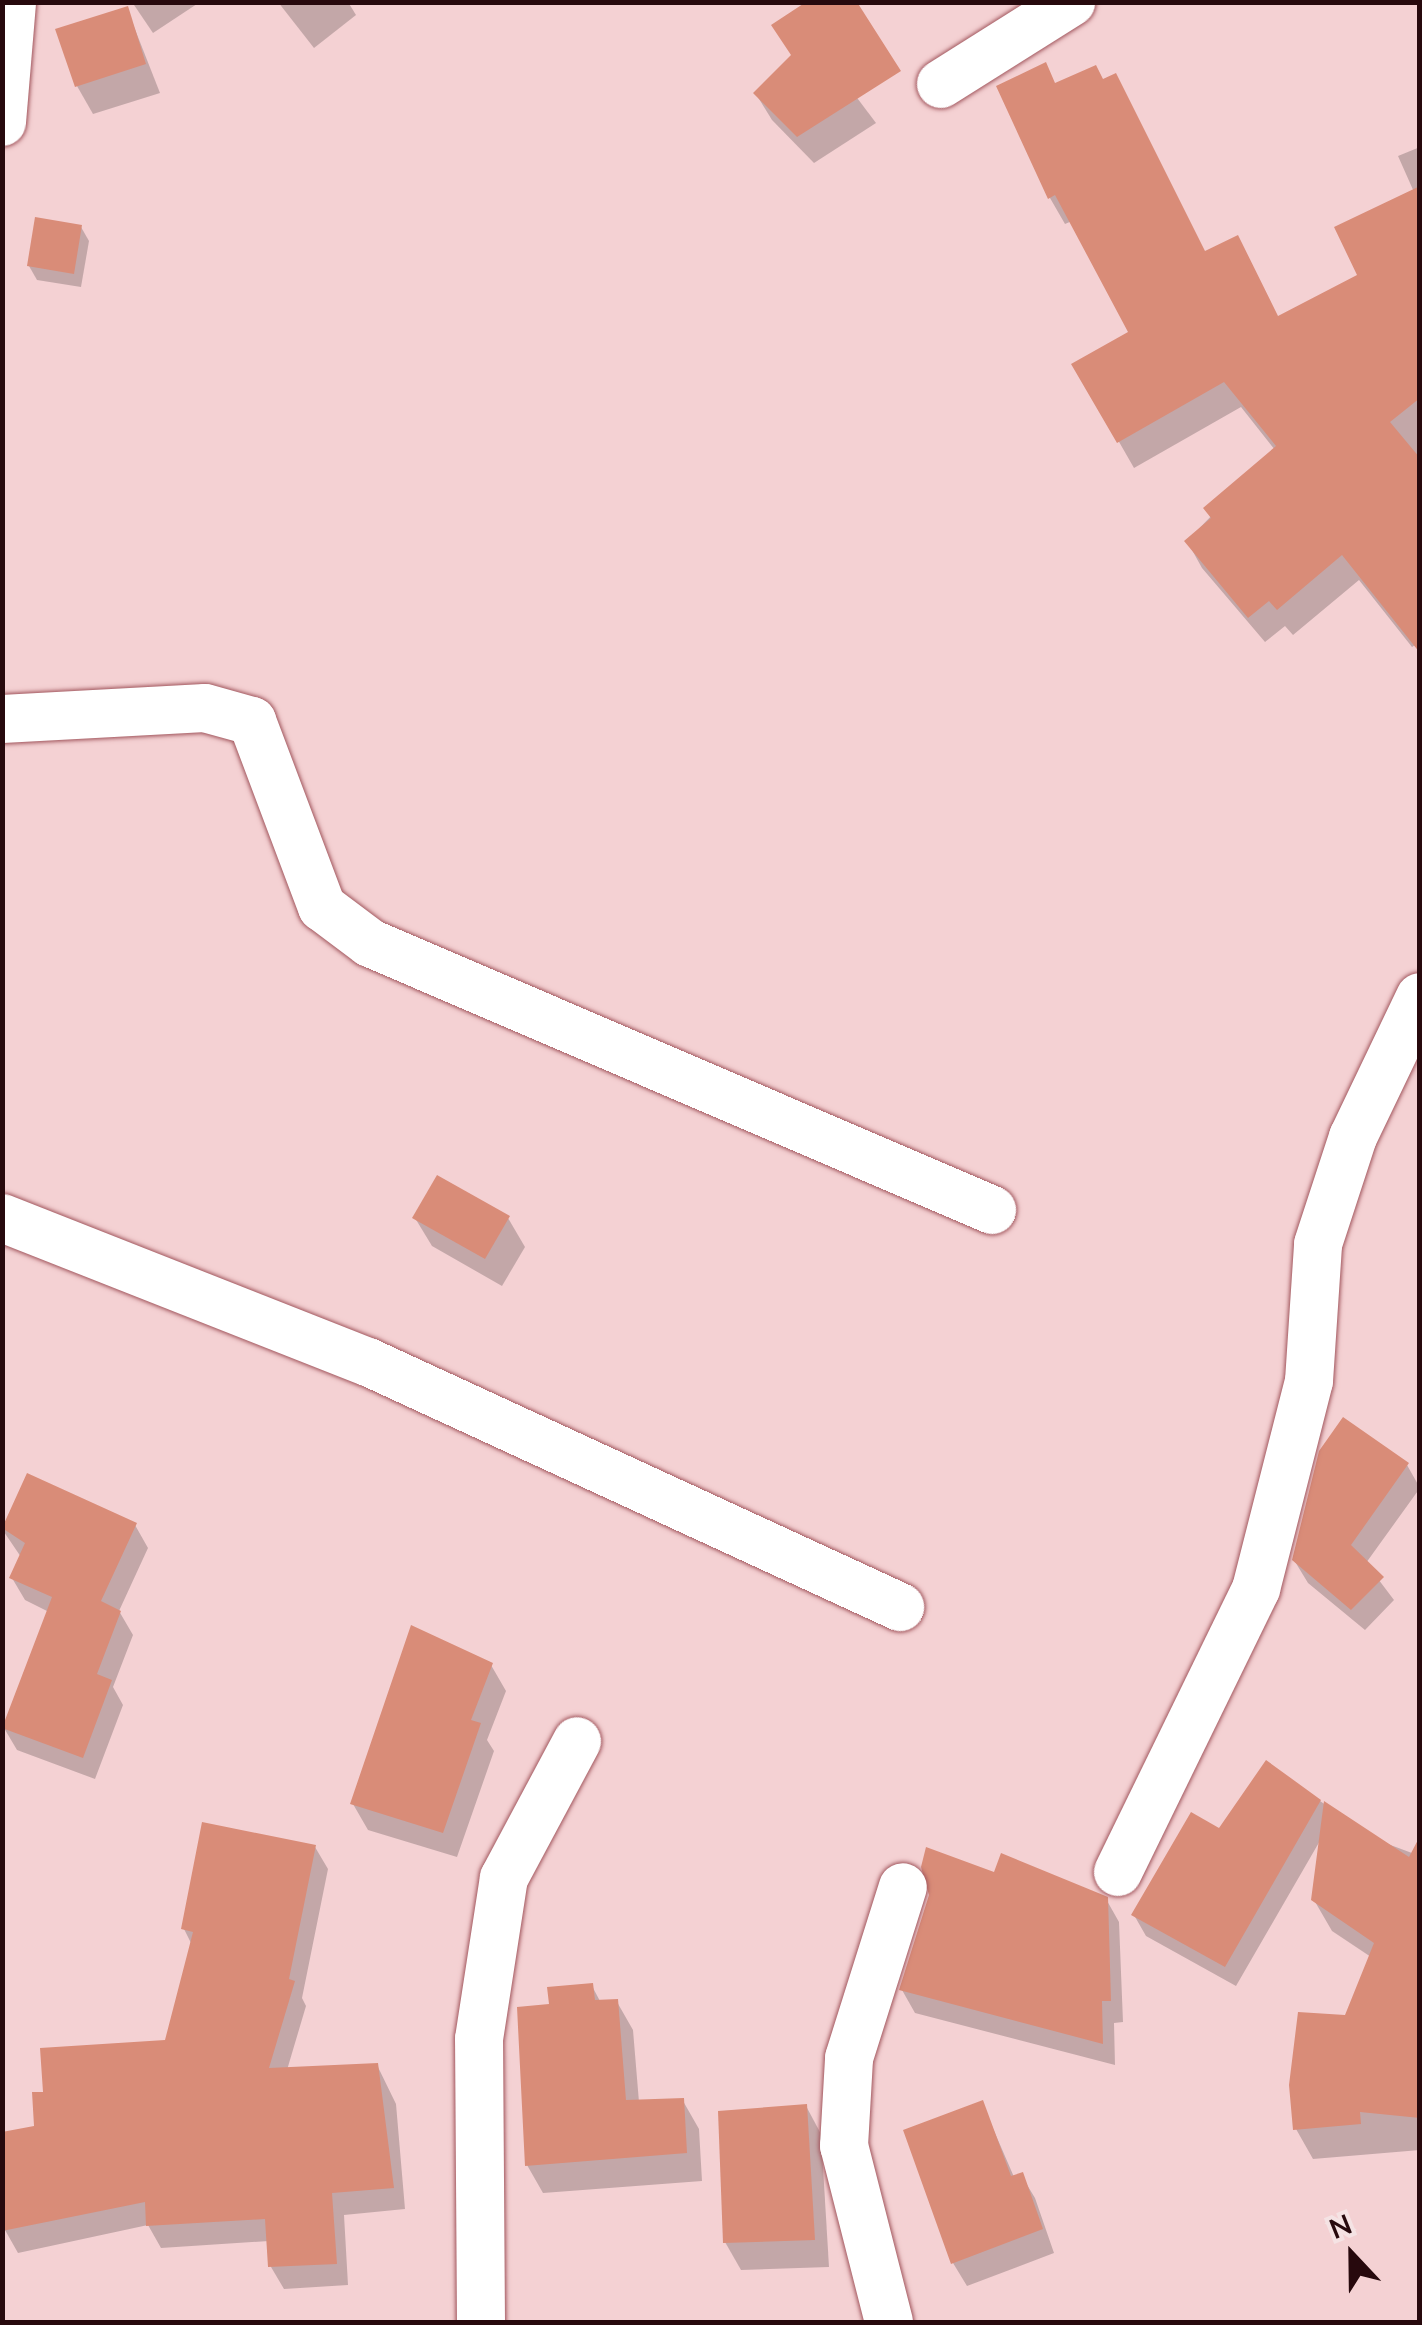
<!DOCTYPE html>
<html>
<head>
<meta charset="utf-8">
<style>
  body { margin:0 }
  #map { position:relative; width:1422px; height:2325px; overflow:hidden; background:#f4d1d3; font-family:"Nunito Sans",sans-serif }
  div>[style] { position:absolute }
  .shadow>* { inset:0; background:#0003 }
  .building>* { inset:0; background:#d98c78 }
  .roads { filter:drop-shadow(0 0 2px #a2575e) drop-shadow(0 0 2px #a2575e) }
  .street>* { height:48px; margin:-24px; padding:0 24px; transform-origin:24px; border-radius:24px; background:#fff }
  span { translate:-50% -50%; white-space:nowrap; text-align:center; line-height:1.15; -webkit-text-stroke:8px #f5e3e4; paint-order:stroke }
  .frame { position:absolute; inset:0; border:5px solid #27090d; pointer-events:none }
  .north { position:absolute; left:1302px; top:2205px; width:100px; height:100px; -webkit-text-stroke:8px #f5e3e4; paint-order:stroke; rotate:338deg; font-size:28px; font-weight:700; line-height:40px; text-align:center; color:#27090d }
  .north::after { content:''; display:block; margin:auto; width:35px; height:45px; background:#27090d; clip-path:polygon(50% 0,100% 100%,50% 72%,0 100%) }
</style>
</head>
<body>
<div id="map">
  <div class="shadow">
    <i style="clip-path:polygon(132px 2px,200px 2px,153px 33px)"></i>
    <i style="clip-path:polygon(278px 2px,348px 2px,356px 15px,314px 48px)"></i>
    <i style="clip-path:polygon(127px 9px,160px 93px,93px 114px,77px 86px)"></i>
    <i style="clip-path:polygon(812px 38px,876px 123px,814px 163px,772px 120px,756px 94px)"></i>
    <i style="clip-path:polygon(1056px 86px,1206px 253px,1279px 318px,1361px 276px,1414px 192px,1398px 156px,1420px 147px,1420px 642px,1412px 647px,1359px 580px,1293px 635px,1285px 626px,1265px 642px,1202px 568px,1187px 541px,1275px 450px,1241px 407px,1134px 468px,1075px 365px,1131px 333px,1072px 221px,1065px 224px,1050px 198px)"></i>
    <i style="clip-path:polygon(81px 227px,89px 241px,81px 287px,37px 280px,29px 266px)"></i>
    <i style="clip-path:polygon(415px 1218px,508px 1218px,525px 1247px,502px 1286px,432px 1246px)"></i>
    <i style="clip-path:polygon(1407px 1465px,1420px 1488px,1366px 1563px,1394px 1600px,1365px 1630px,1308px 1583px,1294px 1560px)"></i>
    <i style="clip-path:polygon(28px 1476px,135px 1525px,148px 1548px,119px 1611px,133px 1635px,113px 1687px,123px 1705px,95px 1779px,17px 1750px,4px 1728px,49px 1612px,25px 1600px,12px 1578px,21px 1557px,4px 1532px)"></i>
    <i style="clip-path:polygon(491px 1665px,506px 1691px,487px 1740px,494px 1751px,457px 1857px,368px 1830px,353px 1804px)"></i>
    <i style="clip-path:polygon(1320px 1801px,1377px 1840px,1420px 1856px,1420px 2150px,1313px 2159px,1296px 2129px,1371px 1957px,1332px 1931px,1314px 1900px,1321px 1839px,1236px 1986px,1146px 1936px,1134px 1915px,1220px 1832px)"></i>
    <i style="clip-path:polygon(315px 1847px,328px 1869px,302px 1998px,306px 2006px,287px 2070px,377px 2065px,396px 2104px,405px 2209px,344px 2215px,348px 2285px,284px 2289px,271px 2267px,269px 2241px,161px 2248px,148px 2225px,18px 2253px,5px 2230px,46px 2094px,167px 2042px,192px 1945px,184px 1929px)"></i>
    <i style="clip-path:polygon(996px 1875px,1106px 1899px,1119px 1922px,1123px 2022px,1114px 2023px,1115px 2065px,915px 2013px,902px 1990px)"></i>
    <i style="clip-path:polygon(592px 1986px,601px 2003px,617px 2002px,633px 2030px,639px 2102px,683px 2101px,699px 2129px,702px 2181px,543px 2193px,527px 2165px,552px 2007px)"></i>
    <i style="clip-path:polygon(982px 2103px,1014px 2177px,1021px 2175px,1035px 2198px,1054px 2253px,967px 2286px,953px 2263px)"></i>
    <i style="clip-path:polygon(806px 2106px,821px 2134px,829px 2267px,741px 2270px,725px 2242px)"></i>
  </div>
  <div class="building">
    <i style="clip-path:polygon(806px 2px,857px 2px,901px 71px,797px 137px,753px 93px,791px 55px,771px 25px)"></i>
    <i style="clip-path:polygon(128px 6px,146px 64px,75px 87px,55px 29px)"></i>
    <i style="clip-path:polygon(1046px 62px,1055px 83px,1096px 65px,1103px 79px,1116px 73px,1205px 251px,1238px 235px,1278px 316px,1357px 275px,1334px 227px,1420px 186px,1420px 398px,1390px 422px,1420px 458px,1420px 653px,1342px 555px,1277px 610px,1269px 601px,1248px 618px,1184px 541px,1211px 518px,1203px 508px,1276px 446px,1224px 382px,1117px 443px,1071px 364px,1128px 332px,1055px 195px,1048px 199px,996px 86px)"></i>
    <i style="clip-path:polygon(35px 217px,82px 225px,74px 274px,27px 266px)"></i>
    <i style="clip-path:polygon(437px 1175px,510px 1216px,485px 1259px,412px 1218px)"></i>
    <i style="clip-path:polygon(1343px 1417px,1409px 1463px,1351px 1545px,1384px 1577px,1351px 1610px,1292px 1560px,1319px 1451px)"></i>
    <i style="clip-path:polygon(27px 1473px,137px 1523px,101px 1601px,121px 1611px,97px 1674px,112px 1680px,83px 1758px,2px 1728px,52px 1597px,9px 1578px,25px 1543px,2px 1528px)"></i>
    <i style="clip-path:polygon(411px 1625px,493px 1663px,471px 1720px,481px 1723px,443px 1833px,350px 1804px)"></i>
    <i style="clip-path:polygon(1266px 1760px,1321px 1800px,1225px 1967px,1131px 1915px,1191px 1812px,1219px 1828px)"></i>
    <i style="clip-path:polygon(1324px 1801px,1409px 1857px,1420px 1836px,1420px 2118px,1360px 2112px,1361px 2124px,1293px 2130px,1289px 2085px,1298px 2012px,1345px 2015px,1374px 1943px,1311px 1900px)"></i>
    <i style="clip-path:polygon(202px 1822px,316px 1845px,289px 1979px,295px 1981px,269px 2068px,378px 2063px,394px 2188px,332px 2193px,337px 2264px,268px 2267px,265px 2219px,146px 2226px,145px 2202px,2px 2231px,2px 2132px,34px 2126px,32px 2092px,43px 2092px,40px 2048px,165px 2040px,193px 1932px,181px 1929px)"></i>
    <i style="clip-path:polygon(926px 1847px,994px 1872px,1001px 1853px,1108px 1897px,1111px 2001px,1102px 2001px,1103px 2044px,899px 1990px,929px 1895px,921px 1867px)"></i>
    <i style="clip-path:polygon(593px 1983px,595px 2000px,618px 1999px,626px 2100px,684px 2098px,687px 2153px,525px 2166px,517px 2007px,549px 2004px,547px 1987px)"></i>
    <i style="clip-path:polygon(983px 2100px,1011px 2176px,1023px 2172px,1043px 2229px,951px 2264px,903px 2130px)"></i>
    <i style="clip-path:polygon(807px 2104px,815px 2240px,723px 2243px,718px 2111px)"></i>
  </div>
  <div class="roads">
    <div class="street">
      <i style="left:941px;top:84px;width:154px;rotate:-32.2deg"></i>
      <i style="left:2px;top:122px;width:120px;rotate:-85.2deg"></i>
      <i style="left:2px;top:719px;width:203px;rotate:-3.1deg"></i>
      <i style="left:205px;top:708px;width:49px;rotate:15.5deg"></i>
      <i style="left:252px;top:721px;width:199px;rotate:69.4deg"></i>
      <i style="left:322px;top:907px;width:60px;rotate:36.9deg"></i>
      <i style="left:370px;top:943px;width:677px;rotate:23.23deg"></i>
      <i style="left:2px;top:1218px;width:393px;rotate:21.5deg"></i>
      <i style="left:368px;top:1362px;width:586px;rotate:24.73deg"></i>
      <i style="left:1118px;top:1872px;width:315px;rotate:-64deg"></i>
      <i style="left:1256px;top:1589px;width:215px;rotate:-75.7deg"></i>
      <i style="left:1309px;top:1381px;width:137px;rotate:-86.2deg"></i>
      <i style="left:1318px;top:1244px;width:113px;rotate:-71.9deg"></i>
      <i style="left:1353px;top:1137px;width:155px;rotate:-64.4deg"></i>
      <i style="left:481px;top:2322px;width:283px;rotate:-90.4deg"></i>
      <i style="left:479px;top:2039px;width:163px;rotate:-81.2deg"></i>
      <i style="left:504px;top:1878px;width:155px;rotate:-61.9deg"></i>
      <i style="left:889px;top:2322px;width:182px;rotate:-104.3deg"></i>
      <i style="left:844px;top:2146px;width:88px;rotate:-86.7deg"></i>
      <i style="left:849px;top:2058px;width:179px;rotate:-72.5deg"></i>
    </div>
  </div>
  <div class="frame"></div>
  <div class="north">N</div>
</div>
</body>
</html>
